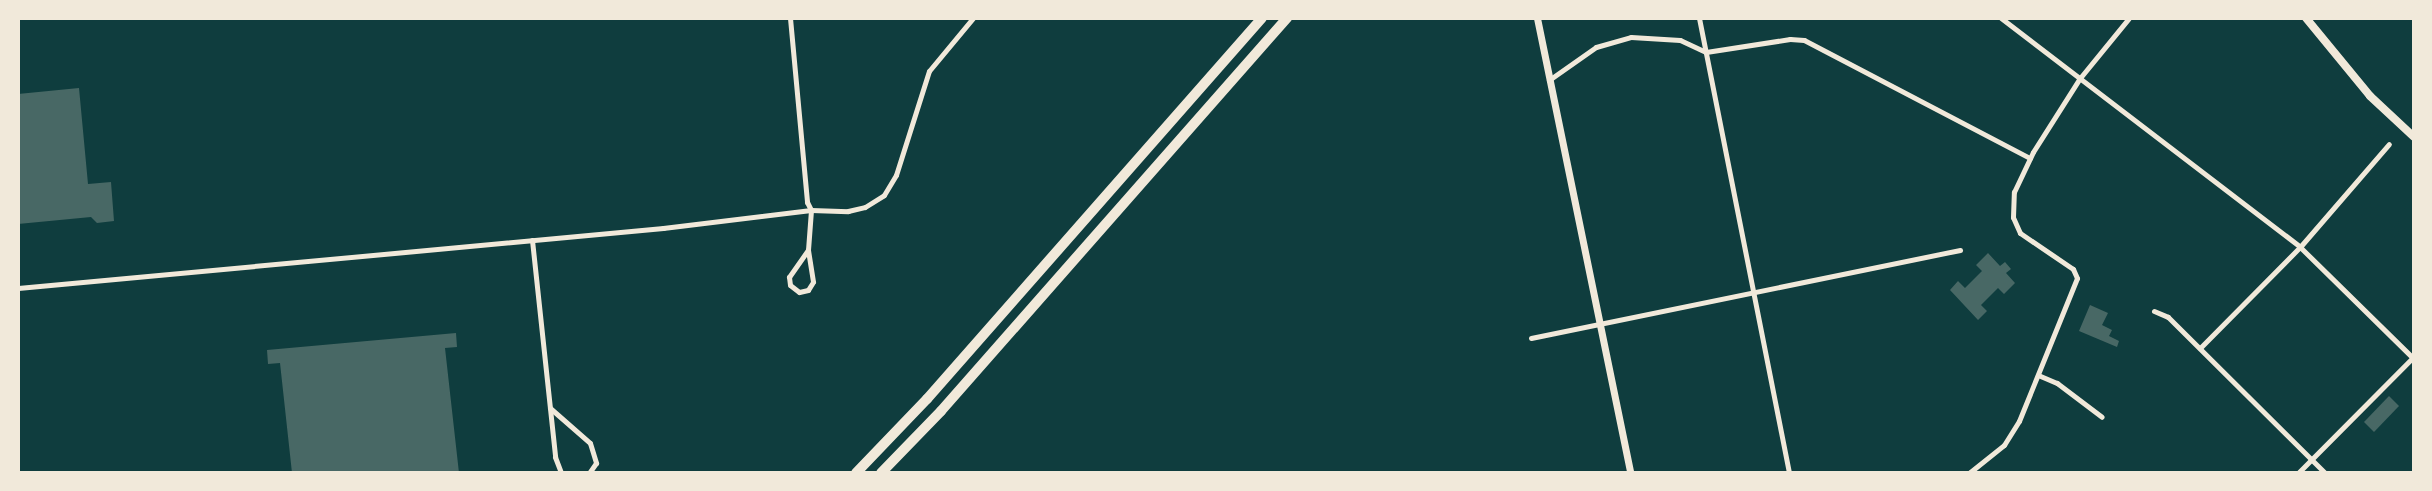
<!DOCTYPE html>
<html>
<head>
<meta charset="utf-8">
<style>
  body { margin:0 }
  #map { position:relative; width:2432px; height:491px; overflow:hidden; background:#0f3d3e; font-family:Bitter,serif }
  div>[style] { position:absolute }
  .building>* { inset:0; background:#486865 }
  .minor>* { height:5px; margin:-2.5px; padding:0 2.5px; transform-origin:2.5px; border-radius:2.5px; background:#f1e9da }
  .tertiary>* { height:7px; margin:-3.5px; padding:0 3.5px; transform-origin:3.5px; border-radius:3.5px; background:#f1e9da }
  .secondary>* { height:8px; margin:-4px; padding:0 4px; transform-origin:4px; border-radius:4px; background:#f1e9da }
  .motorway>* { height:10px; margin:-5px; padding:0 5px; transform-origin:5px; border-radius:5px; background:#f1e9da }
  span { translate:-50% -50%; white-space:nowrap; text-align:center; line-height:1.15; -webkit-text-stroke:5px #f1e9da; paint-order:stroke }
  .frame { position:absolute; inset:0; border:20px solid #f1e9da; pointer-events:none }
</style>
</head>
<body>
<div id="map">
  <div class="building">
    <i style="clip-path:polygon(79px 88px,88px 184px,111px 182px,114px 221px,97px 223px,91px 217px,18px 224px,18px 94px)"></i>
    <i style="clip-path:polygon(1988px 253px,2000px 266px,2005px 262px,2011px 269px,2006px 273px,2015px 283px,2004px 294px,1998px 288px,1981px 305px,1987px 311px,1978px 320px,1950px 290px,1958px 281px,1965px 288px,1982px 271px,1976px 265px)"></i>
    <i style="clip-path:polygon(2090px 305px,2108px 313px,2102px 325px,2112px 330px,2109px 336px,2119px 341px,2117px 347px,2079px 331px)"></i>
    <i style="clip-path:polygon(456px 333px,457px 347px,445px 348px,459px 473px,292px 473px,280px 363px,268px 364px,267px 350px)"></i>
    <i style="clip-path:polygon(2389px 396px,2399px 406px,2374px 432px,2364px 422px)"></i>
  </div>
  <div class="minor">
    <i style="left:790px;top:18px;width:185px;rotate:84.7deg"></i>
    <i style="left:807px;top:202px;width:9px;rotate:63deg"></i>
    <i style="left:811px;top:210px;width:40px;rotate:94.3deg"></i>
    <i style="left:1699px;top:18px;width:464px;rotate:78.8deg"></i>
    <i style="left:2001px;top:18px;width:377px;rotate:37.4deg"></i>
    <i style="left:2300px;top:247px;width:160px;rotate:44.5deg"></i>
    <i style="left:1706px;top:52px;width:85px;rotate:-8.8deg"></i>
    <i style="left:1790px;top:39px;width:14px;rotate:4deg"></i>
    <i style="left:1804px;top:40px;width:255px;rotate:27.6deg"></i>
    <i style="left:1549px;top:80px;width:57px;rotate:-35.1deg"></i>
    <i style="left:1596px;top:47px;width:36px;rotate:-16deg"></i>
    <i style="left:1631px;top:37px;width:49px;rotate:3.5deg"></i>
    <i style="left:1680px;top:40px;width:29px;rotate:25deg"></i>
    <i style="left:811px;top:210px;width:37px;rotate:2deg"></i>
    <i style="left:848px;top:211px;width:17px;rotate:-13deg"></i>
    <i style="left:865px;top:207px;width:22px;rotate:-32deg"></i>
    <i style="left:884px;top:195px;width:23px;rotate:-59deg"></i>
    <i style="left:896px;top:175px;width:109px;rotate:-72.4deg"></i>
    <i style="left:929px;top:71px;width:69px;rotate:-50.3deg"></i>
    <i style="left:532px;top:240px;width:218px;rotate:83.9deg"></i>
    <i style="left:555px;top:457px;width:17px;rotate:69deg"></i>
    <i style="left:808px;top:250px;width:32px;rotate:81deg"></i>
    <i style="left:813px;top:282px;width:9px;rotate:122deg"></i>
    <i style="left:808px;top:290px;width:9px;rotate:167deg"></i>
    <i style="left:799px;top:292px;width:11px;rotate:-142deg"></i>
    <i style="left:790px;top:285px;width:8px;rotate:-97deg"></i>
    <i style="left:789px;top:277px;width:33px;rotate:-55deg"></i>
    <i style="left:18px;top:288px;width:648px;rotate:-5.31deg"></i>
    <i style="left:663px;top:228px;width:149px;rotate:-6.9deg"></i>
    <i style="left:2154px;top:311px;width:15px;rotate:23deg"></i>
    <i style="left:2168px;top:317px;width:221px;rotate:44.8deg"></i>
    <i style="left:1531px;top:338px;width:438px;rotate:-11.6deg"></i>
    <i style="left:2200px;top:348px;width:142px;rotate:-45.3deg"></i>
    <i style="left:2300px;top:247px;width:136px;rotate:-49.2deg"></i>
    <i style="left:2038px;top:375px;width:21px;rotate:23deg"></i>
    <i style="left:2057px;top:383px;width:56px;rotate:37.1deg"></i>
    <i style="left:550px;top:408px;width:53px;rotate:41.2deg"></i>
    <i style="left:590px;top:443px;width:21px;rotate:73deg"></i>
    <i style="left:596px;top:463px;width:12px;rotate:125deg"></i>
    <i style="left:1969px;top:473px;width:45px;rotate:-38.7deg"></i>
    <i style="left:2004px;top:445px;width:28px;rotate:-58deg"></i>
    <i style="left:2019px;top:421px;width:154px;rotate:-67.9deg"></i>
    <i style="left:2077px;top:278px;width:10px;rotate:-114deg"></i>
    <i style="left:2073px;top:269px;width:64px;rotate:-145.8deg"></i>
    <i style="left:2020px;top:233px;width:17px;rotate:-114deg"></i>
    <i style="left:2013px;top:217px;width:25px;rotate:-88deg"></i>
    <i style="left:2014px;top:192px;width:44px;rotate:-64.6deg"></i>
    <i style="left:2033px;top:152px;width:88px;rotate:-57.6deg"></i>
    <i style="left:2080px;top:78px;width:77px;rotate:-50.8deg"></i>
    <i style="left:2298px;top:473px;width:165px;rotate:-45.2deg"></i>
  </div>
  <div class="tertiary">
    <i style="left:1537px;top:18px;width:464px;rotate:78.4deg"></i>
  </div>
  <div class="secondary">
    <i style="left:2306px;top:18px;width:101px;rotate:50.6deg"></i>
    <i style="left:2370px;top:96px;width:60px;rotate:43deg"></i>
  </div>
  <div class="motorway">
    <i style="left:856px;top:473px;width:103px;rotate:-46.2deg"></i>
    <i style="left:927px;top:399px;width:507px;rotate:-48.68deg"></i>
    <i style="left:881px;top:473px;width:86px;rotate:-45.9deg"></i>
    <i style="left:941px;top:411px;width:524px;rotate:-48.64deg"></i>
  </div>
  <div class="frame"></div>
</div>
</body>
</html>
